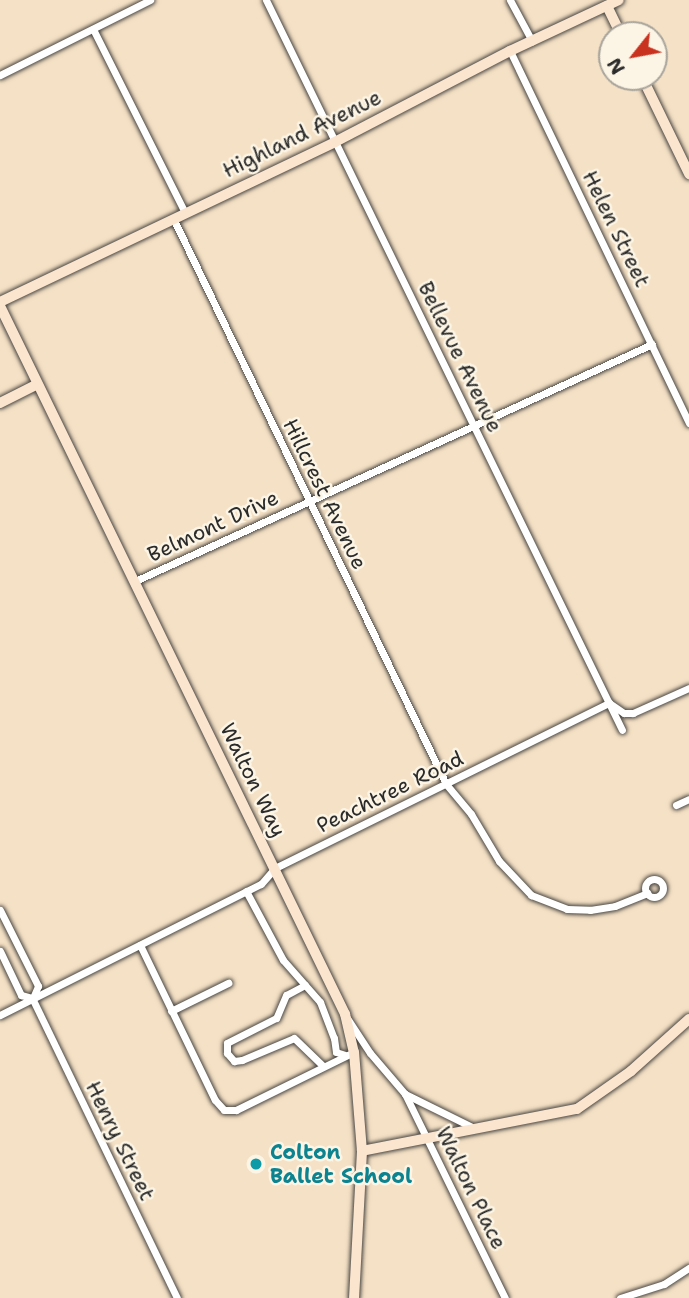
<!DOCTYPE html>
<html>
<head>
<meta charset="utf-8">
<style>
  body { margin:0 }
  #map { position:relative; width:689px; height:1298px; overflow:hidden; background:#f5e1c5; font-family:"Shantell Sans",sans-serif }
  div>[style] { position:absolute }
  .roads { filter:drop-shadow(0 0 2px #494642) drop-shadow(0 0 2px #494642) }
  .street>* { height:7px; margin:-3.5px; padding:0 3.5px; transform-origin:3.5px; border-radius:3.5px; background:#fff }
  .street>.ring { margin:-3.5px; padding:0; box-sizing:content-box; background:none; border:7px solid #fff; border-radius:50% }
  .secondary>* { height:10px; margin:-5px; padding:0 5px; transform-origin:5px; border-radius:5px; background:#fce5cf }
  .dots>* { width:19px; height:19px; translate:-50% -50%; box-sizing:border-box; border:4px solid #fcf5e5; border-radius:50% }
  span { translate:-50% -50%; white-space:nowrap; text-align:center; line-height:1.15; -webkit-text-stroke:5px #fcf5e5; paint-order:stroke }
  .street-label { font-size:21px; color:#2b2b2b }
  .culture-label { font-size:21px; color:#0d838f; font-weight:700 }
  .left { translate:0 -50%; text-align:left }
  .north { position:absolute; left:598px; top:21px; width:70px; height:70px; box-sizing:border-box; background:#fcf5e5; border:2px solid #a8a49b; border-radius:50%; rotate:239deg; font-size:19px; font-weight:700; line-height:28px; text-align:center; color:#2b2b2b }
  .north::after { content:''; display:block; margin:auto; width:24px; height:32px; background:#c8321e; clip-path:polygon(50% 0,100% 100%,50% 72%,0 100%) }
</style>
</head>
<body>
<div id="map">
  <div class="roads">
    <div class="street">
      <i style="left:266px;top:0;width:812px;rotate:64deg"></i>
      <i style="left:510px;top:0;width:47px;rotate:61.8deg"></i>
      <i style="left:93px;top:29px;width:203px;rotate:63.4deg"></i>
      <i style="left:510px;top:51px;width:413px;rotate:64.3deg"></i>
      <i style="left:0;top:75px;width:168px;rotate:-26.6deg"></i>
      <i style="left:173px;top:218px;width:628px;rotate:64.25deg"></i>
      <i style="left:446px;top:784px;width:39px;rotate:50deg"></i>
      <i style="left:471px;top:814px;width:55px;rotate:59.2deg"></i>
      <i style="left:499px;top:861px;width:47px;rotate:46.7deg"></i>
      <i style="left:531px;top:895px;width:39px;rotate:21deg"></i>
      <i style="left:567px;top:909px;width:23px;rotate:2deg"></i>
      <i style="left:590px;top:910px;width:25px;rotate:-9deg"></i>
      <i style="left:615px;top:906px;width:35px;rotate:-22deg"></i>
      <i style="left:133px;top:582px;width:571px;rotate:-24.63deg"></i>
      <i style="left:676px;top:805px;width:14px;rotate:-25deg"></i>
      <i class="ring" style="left:645px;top:879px;width:11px;height:11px"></i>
      <i style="left:246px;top:891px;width:78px;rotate:61.8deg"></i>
      <i style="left:283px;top:960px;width:56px;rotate:48.6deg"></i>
      <i style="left:320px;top:1002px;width:39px;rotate:69deg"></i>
      <i style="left:334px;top:1038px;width:14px;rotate:82deg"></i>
      <i style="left:336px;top:1052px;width:9px;rotate:18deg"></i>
      <i style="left:0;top:910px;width:85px;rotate:63.4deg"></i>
      <i style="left:38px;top:986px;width:13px;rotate:113deg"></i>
      <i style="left:140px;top:945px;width:172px;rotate:64.2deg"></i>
      <i style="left:215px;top:1100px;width:13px;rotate:48deg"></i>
      <i style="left:224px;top:1110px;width:12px"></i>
      <i style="left:236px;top:1110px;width:131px;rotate:-26.2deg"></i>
      <i style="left:0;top:951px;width:49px;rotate:64.5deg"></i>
      <i style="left:21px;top:995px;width:11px;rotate:15deg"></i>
      <i style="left:32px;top:998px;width:333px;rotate:64.2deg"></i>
      <i style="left:305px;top:985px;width:21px;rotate:152deg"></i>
      <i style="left:286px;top:995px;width:25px;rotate:113deg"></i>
      <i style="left:276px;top:1018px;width:55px;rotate:153deg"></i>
      <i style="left:227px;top:1043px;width:10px;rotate:90deg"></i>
      <i style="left:227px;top:1053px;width:11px;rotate:49deg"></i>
      <i style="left:234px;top:1061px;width:8px;rotate:-7deg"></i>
      <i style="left:242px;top:1060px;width:56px;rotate:-22.9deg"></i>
      <i style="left:294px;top:1038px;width:40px;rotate:44deg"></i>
      <i style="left:171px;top:1011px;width:64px;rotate:-26.2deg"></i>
      <i style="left:0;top:1015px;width:292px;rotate:-26.7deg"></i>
      <i style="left:261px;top:884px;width:21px;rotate:-49deg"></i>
      <i style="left:275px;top:868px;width:373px;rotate:-26.3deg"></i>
      <i style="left:609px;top:703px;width:18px;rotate:34deg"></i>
      <i style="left:624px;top:713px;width:9px"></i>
      <i style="left:633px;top:713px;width:61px;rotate:-24.1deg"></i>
      <i style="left:347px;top:1018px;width:42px;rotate:56.7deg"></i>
      <i style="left:370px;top:1053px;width:54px;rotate:49.5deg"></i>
      <i style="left:405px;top:1094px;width:75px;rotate:26.2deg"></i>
      <i style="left:405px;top:1094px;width:227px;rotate:63.9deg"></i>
      <i style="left:620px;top:1298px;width:46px;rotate:-17.7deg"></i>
      <i style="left:664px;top:1284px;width:30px;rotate:-33deg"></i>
    </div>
    <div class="secondary">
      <i style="left:607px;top:6px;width:32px;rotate:64deg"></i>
      <i style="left:642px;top:77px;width:108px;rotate:64.1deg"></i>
      <i style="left:0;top:302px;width:371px;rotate:-25.5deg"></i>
      <i style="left:335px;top:142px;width:197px;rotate:-27.5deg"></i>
      <i style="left:510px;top:51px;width:120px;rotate:-25.1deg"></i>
      <i style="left:0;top:306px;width:788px;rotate:64.02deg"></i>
      <i style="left:345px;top:1014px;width:39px;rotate:77deg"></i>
      <i style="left:354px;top:1052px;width:99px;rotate:85.4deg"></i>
      <i style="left:362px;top:1151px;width:147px;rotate:93.1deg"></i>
      <i style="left:0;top:403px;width:40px;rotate:-26.6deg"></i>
      <i style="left:362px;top:1151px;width:219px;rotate:-11.1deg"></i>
      <i style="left:577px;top:1109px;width:66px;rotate:-35.1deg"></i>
      <i style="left:631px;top:1071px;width:78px;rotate:-41.9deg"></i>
    </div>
  </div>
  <div class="dots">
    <i style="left:256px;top:1164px;background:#0f9aa8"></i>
  </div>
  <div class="street-label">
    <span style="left:302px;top:134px;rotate:-26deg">Highland Avenue</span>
    <span style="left:616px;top:229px;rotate:64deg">Helen Street</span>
    <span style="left:460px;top:357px;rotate:64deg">Bellevue Avenue</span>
    <span style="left:325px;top:494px;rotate:64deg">Hillcrest Avenue</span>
    <span style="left:213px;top:526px;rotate:-25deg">Belmont Drive</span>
    <span style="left:253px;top:780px;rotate:64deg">Walton Way</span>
    <span style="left:390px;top:792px;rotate:-26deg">Peachtree Road</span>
    <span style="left:120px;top:1141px;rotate:64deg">Henry Street</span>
    <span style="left:471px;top:1188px;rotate:64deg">Walton Place</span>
  </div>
  <div class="culture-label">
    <span class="left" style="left:270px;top:1164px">Colton<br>Ballet School</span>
  </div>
  <div class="north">N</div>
</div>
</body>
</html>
